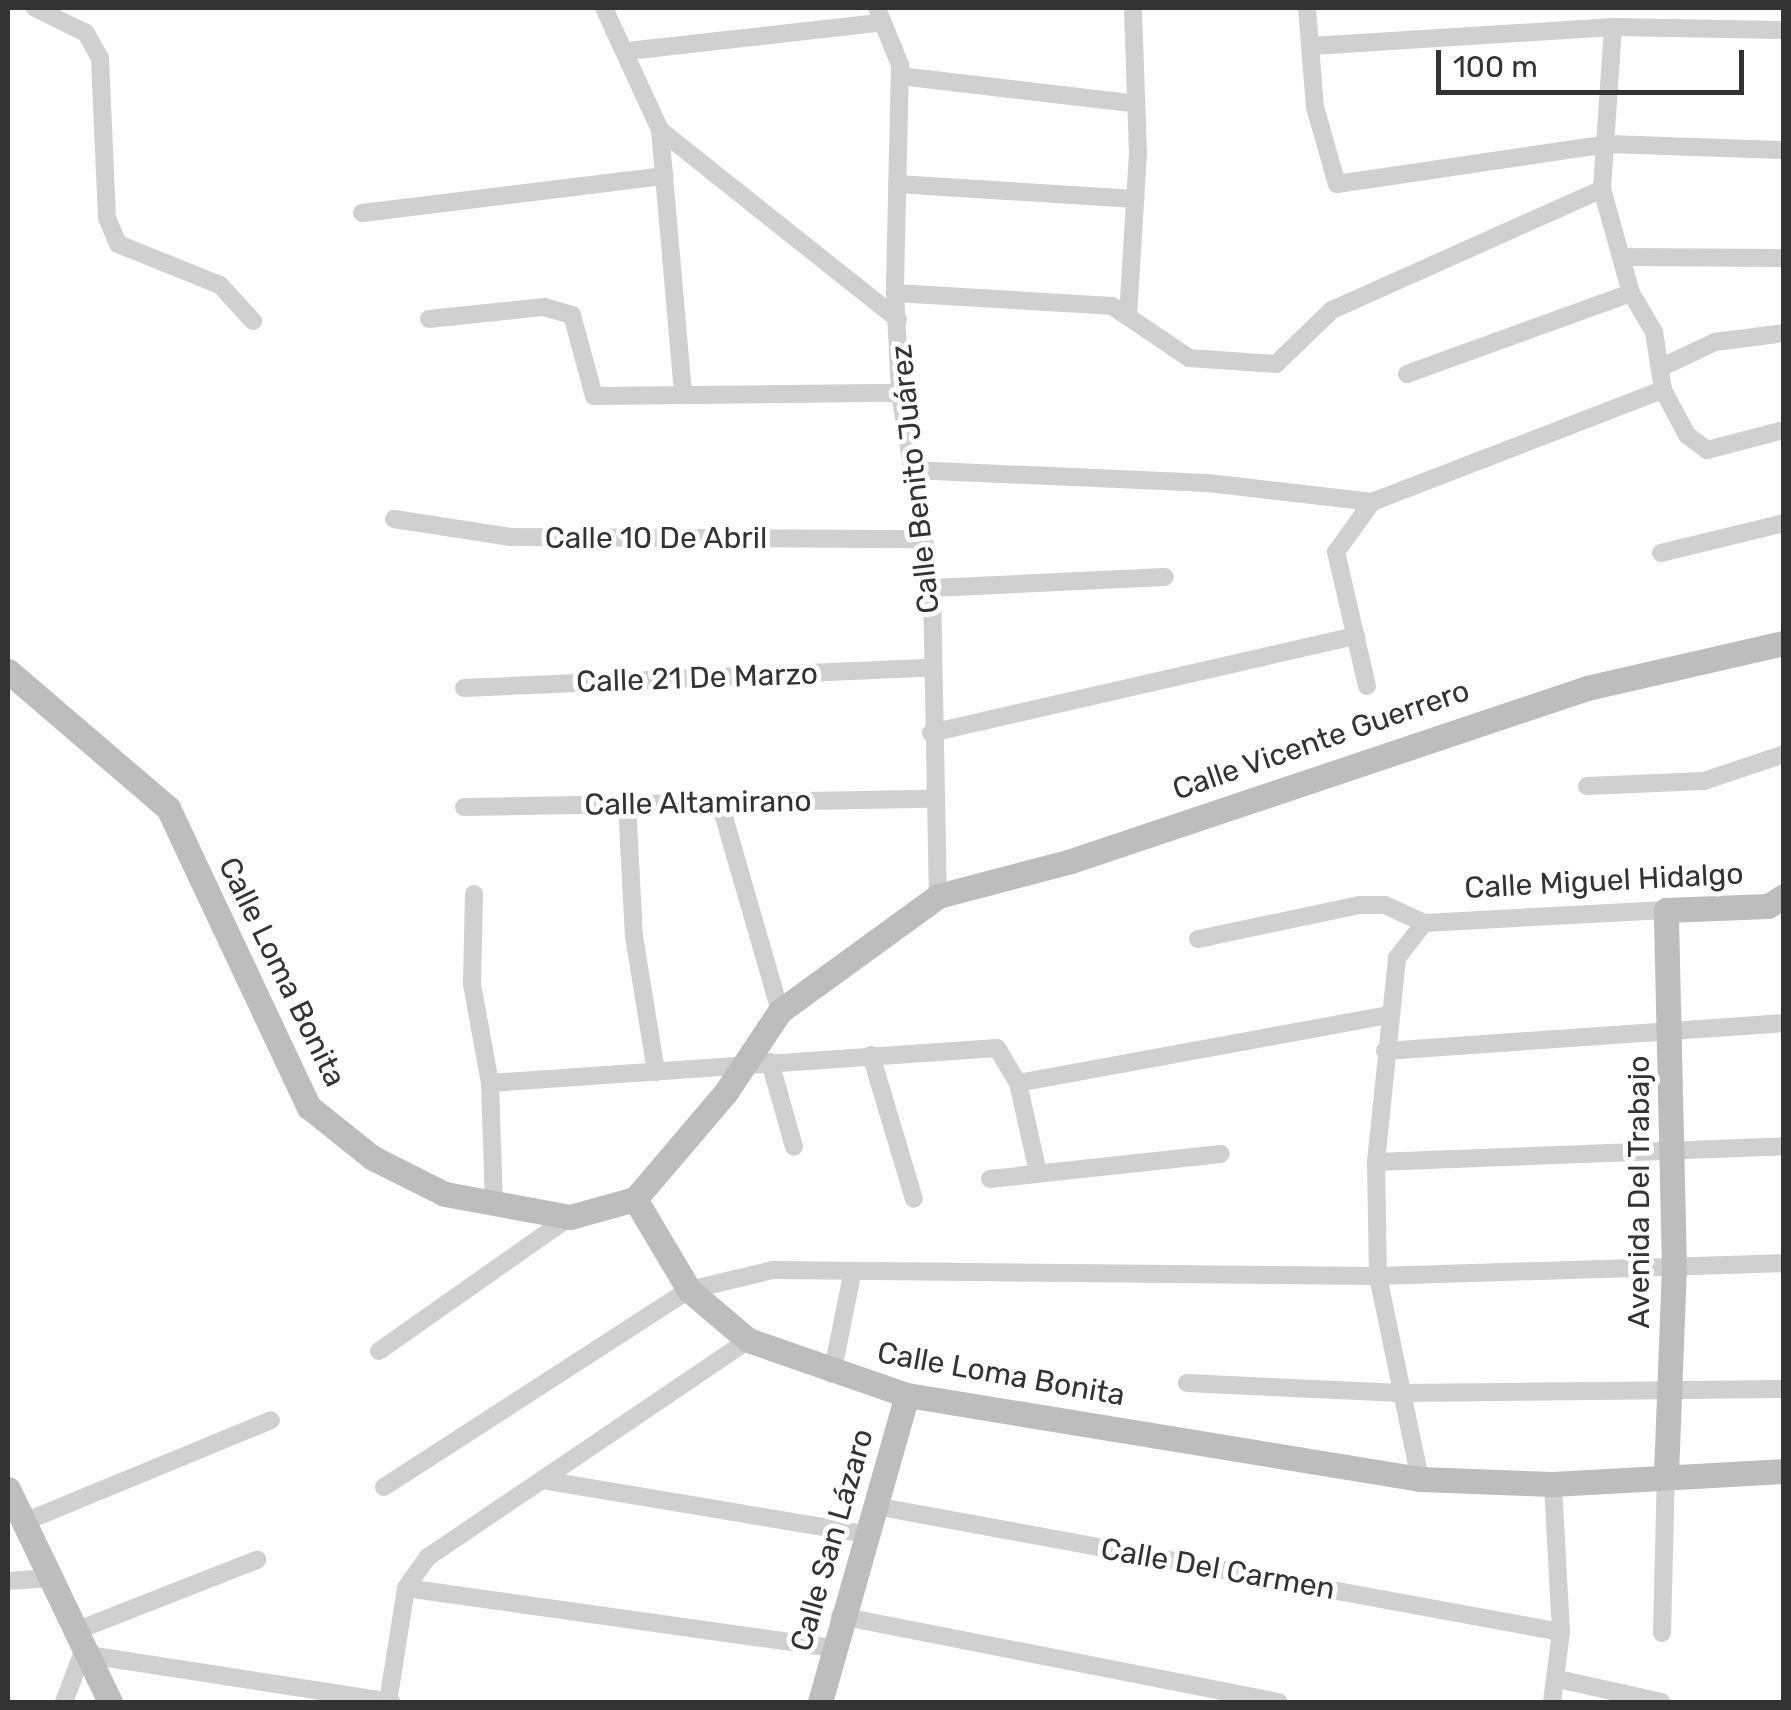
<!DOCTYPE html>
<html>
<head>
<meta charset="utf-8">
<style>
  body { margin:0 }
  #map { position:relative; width:1791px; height:1710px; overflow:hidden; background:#fff; font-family:Rubik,sans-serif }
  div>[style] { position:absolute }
  .street>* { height:18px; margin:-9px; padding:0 9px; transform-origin:9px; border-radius:9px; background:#d0d0d0 }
  .secondary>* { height:25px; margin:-12.5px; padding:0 12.5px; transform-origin:12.5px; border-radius:12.5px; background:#bdbdbd }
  span { translate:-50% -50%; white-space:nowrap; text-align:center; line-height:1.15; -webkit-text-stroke:10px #fff; paint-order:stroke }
  .street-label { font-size:30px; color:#333 }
  .frame { position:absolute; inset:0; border:10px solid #333; pointer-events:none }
  .scale { position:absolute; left:1436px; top:50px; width:308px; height:45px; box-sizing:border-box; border:5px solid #333; border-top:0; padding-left:12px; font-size:30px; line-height:35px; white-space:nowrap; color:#333; -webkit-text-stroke:8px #fff; paint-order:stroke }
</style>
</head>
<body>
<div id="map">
  <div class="street">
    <i style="left:35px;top:8px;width:57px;rotate:26.1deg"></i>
    <i style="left:86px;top:33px;width:29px;rotate:61deg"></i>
    <i style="left:100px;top:58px;width:160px;rotate:87.5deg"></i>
    <i style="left:107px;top:218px;width:28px;rotate:67deg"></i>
    <i style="left:118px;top:244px;width:110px;rotate:21.9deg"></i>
    <i style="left:220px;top:285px;width:49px;rotate:47.5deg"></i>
    <i style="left:604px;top:8px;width:134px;rotate:65.3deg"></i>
    <i style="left:660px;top:130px;width:304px;rotate:38.5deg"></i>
    <i style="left:877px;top:8px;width:61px;rotate:68deg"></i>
    <i style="left:900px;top:65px;width:228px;rotate:91.3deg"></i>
    <i style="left:895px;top:293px;width:100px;rotate:87.1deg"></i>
    <i style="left:900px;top:393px;width:198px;rotate:80.7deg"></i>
    <i style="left:932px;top:588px;width:308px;rotate:88.9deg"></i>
    <i style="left:1307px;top:8px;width:99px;rotate:85.4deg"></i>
    <i style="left:1315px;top:107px;width:80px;rotate:74.1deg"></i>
    <i style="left:1337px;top:184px;width:275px;rotate:-8.4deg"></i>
    <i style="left:1609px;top:144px;width:175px;rotate:2deg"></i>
    <i style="left:1312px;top:46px;width:302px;rotate:-3.6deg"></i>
    <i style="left:1613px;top:27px;width:171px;rotate:1deg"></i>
    <i style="left:628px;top:51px;width:252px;rotate:-6.4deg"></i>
    <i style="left:900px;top:76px;width:233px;rotate:6.7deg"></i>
    <i style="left:660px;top:130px;width:266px;rotate:85deg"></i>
    <i style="left:897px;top:184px;width:239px;rotate:3.6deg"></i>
    <i style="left:362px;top:213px;width:305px;rotate:-7deg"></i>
    <i style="left:1621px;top:257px;width:163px;rotate:0.4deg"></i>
    <i style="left:895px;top:293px;width:217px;rotate:3.4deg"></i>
    <i style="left:1112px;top:306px;width:93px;rotate:34deg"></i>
    <i style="left:1189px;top:358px;width:87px;rotate:3.9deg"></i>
    <i style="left:1276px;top:364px;width:78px;rotate:-44deg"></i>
    <i style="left:1332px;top:310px;width:296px;rotate:-24.1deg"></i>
    <i style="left:1128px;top:316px;width:162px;rotate:-86.5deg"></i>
    <i style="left:1138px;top:154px;width:146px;rotate:-92deg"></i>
    <i style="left:429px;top:319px;width:116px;rotate:-6deg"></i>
    <i style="left:544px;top:307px;width:29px;rotate:16deg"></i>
    <i style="left:572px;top:315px;width:84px;rotate:74.8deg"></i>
    <i style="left:594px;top:396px;width:306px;rotate:-0.6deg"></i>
    <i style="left:1662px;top:367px;width:59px;rotate:-25.3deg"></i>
    <i style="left:1715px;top:342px;width:70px;rotate:-7.4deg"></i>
    <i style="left:1407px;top:374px;width:238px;rotate:-19.9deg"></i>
    <i style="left:1663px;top:390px;width:51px;rotate:61.9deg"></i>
    <i style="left:1687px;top:435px;width:25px;rotate:37deg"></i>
    <i style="left:1707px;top:450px;width:80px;rotate:-14.6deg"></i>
    <i style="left:911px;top:470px;width:297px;rotate:2.5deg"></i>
    <i style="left:1208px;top:483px;width:165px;rotate:6.6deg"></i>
    <i style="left:394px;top:519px;width:117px;rotate:8.8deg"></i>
    <i style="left:510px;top:537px;width:409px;rotate:0.3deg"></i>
    <i style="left:1661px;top:553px;width:127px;rotate:-13.7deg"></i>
    <i style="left:932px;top:588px;width:233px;rotate:-2.7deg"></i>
    <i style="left:1367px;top:686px;width:138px;rotate:-103deg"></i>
    <i style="left:1336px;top:552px;width:62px;rotate:-54.2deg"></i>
    <i style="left:1372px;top:502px;width:312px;rotate:-21.1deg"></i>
    <i style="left:1663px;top:390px;width:59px;rotate:-98.8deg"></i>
    <i style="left:1654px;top:332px;width:45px;rotate:-120.5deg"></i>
    <i style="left:1631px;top:293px;width:108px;rotate:-105.6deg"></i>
    <i style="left:1602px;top:189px;width:162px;rotate:-86.1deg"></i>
    <i style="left:464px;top:688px;width:467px;rotate:-2.5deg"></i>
    <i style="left:931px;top:733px;width:436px;rotate:-12.9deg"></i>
    <i style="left:1587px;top:786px;width:117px;rotate:-2.4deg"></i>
    <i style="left:1704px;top:781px;width:84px;rotate:-18.6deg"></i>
    <i style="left:720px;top:803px;width:216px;rotate:73.9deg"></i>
    <i style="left:627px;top:804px;width:132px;rotate:87deg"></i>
    <i style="left:634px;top:936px;width:138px;rotate:80.8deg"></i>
    <i style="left:464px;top:807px;width:468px;rotate:-1deg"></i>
    <i style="left:474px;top:894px;width:90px;rotate:91.3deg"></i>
    <i style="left:472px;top:984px;width:101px;rotate:79.7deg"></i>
    <i style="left:490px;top:1083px;width:120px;rotate:88.1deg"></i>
    <i style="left:1424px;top:923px;width:242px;rotate:-3.1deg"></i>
    <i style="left:1198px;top:939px;width:165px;rotate:-11.9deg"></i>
    <i style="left:1359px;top:905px;width:26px"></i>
    <i style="left:1385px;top:905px;width:43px;rotate:24.8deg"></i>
    <i style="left:1385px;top:1051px;width:400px;rotate:-4deg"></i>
    <i style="left:871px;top:1055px;width:150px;rotate:73.4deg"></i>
    <i style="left:770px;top:1062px;width:88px;rotate:74.2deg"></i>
    <i style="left:490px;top:1083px;width:508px;rotate:-3.95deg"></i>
    <i style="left:997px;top:1048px;width:41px;rotate:59deg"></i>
    <i style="left:1018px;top:1083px;width:87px;rotate:77.4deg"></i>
    <i style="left:1018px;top:1083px;width:378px;rotate:-10.4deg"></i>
    <i style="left:1376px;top:1162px;width:408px;rotate:-2.2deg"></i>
    <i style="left:990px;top:1179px;width:232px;rotate:-6.2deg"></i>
    <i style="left:379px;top:1351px;width:233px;rotate:-35.1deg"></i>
    <i style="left:832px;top:1374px;width:101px;rotate:-78.6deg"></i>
    <i style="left:1187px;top:1383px;width:209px;rotate:2.7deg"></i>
    <i style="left:1396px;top:1393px;width:388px;rotate:-0.6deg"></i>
    <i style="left:1420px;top:1479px;width:207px;rotate:-101.7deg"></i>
    <i style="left:1378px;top:1276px;width:114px;rotate:-91deg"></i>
    <i style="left:1376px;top:1162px;width:205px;rotate:-84.1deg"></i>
    <i style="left:1397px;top:958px;width:44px;rotate:-52.4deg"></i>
    <i style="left:542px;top:1480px;width:327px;rotate:9.5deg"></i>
    <i style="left:384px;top:1487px;width:363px;rotate:-32.9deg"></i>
    <i style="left:689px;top:1290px;width:86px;rotate:-13.4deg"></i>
    <i style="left:773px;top:1270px;width:605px;rotate:0.57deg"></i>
    <i style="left:1378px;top:1276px;width:406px;rotate:-1.8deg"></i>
    <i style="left:875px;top:1506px;width:697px;rotate:10.41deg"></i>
    <i style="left:24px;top:1522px;width:267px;rotate:-22.4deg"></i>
    <i style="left:8px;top:1581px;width:44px;rotate:-3.9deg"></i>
    <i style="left:406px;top:1588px;width:433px;rotate:8deg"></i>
    <i style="left:840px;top:1616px;width:447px;rotate:11.1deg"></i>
    <i style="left:73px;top:1632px;width:198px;rotate:-21.4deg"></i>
    <i style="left:1662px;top:1633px;width:159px;rotate:-88.6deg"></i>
    <i style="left:1558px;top:1679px;width:106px;rotate:12.6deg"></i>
    <i style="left:64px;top:1702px;width:51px;rotate:-69.4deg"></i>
    <i style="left:82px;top:1654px;width:313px;rotate:8.8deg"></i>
    <i style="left:388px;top:1702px;width:115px;rotate:-81deg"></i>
    <i style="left:406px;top:1588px;width:38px;rotate:-55deg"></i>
    <i style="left:428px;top:1557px;width:387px;rotate:-34.1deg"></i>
    <i style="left:1552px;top:1702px;width:71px;rotate:-82.7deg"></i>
    <i style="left:1561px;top:1632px;width:148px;rotate:-93.1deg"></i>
  </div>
  <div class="secondary">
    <i style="left:8px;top:671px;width:211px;rotate:40.6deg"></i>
    <i style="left:168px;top:808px;width:331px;rotate:64.8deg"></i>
    <i style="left:309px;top:1107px;width:82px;rotate:38.6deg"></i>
    <i style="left:373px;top:1158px;width:80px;rotate:26.6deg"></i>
    <i style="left:445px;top:1194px;width:127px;rotate:10.4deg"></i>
    <i style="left:570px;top:1217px;width:67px;rotate:-15.5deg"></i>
    <i style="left:635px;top:1199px;width:140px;rotate:-49.6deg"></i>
    <i style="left:726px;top:1092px;width:97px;rotate:-56.3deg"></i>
    <i style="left:780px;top:1011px;width:195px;rotate:-36deg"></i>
    <i style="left:938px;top:896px;width:138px;rotate:-14.7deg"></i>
    <i style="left:1071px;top:861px;width:544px;rotate:-18.53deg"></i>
    <i style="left:1587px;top:688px;width:202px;rotate:-12.9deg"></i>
    <i style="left:635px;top:1199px;width:106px;rotate:59.3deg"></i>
    <i style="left:689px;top:1290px;width:77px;rotate:40.3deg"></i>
    <i style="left:748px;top:1340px;width:168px;rotate:19.1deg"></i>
    <i style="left:907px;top:1395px;width:520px;rotate:9.3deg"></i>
    <i style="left:1420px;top:1479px;width:133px;rotate:2.2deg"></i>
    <i style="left:1553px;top:1484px;width:231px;rotate:-3.2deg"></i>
    <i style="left:1666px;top:1474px;width:204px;rotate:-87.8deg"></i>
    <i style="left:1674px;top:1270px;width:360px;rotate:-91.3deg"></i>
    <i style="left:1666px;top:910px;width:102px;rotate:-2.2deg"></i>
    <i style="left:1768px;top:906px;width:19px;rotate:-32deg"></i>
    <i style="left:8px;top:1489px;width:236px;rotate:64.4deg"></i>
    <i style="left:820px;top:1702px;width:319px;rotate:-74.2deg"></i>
  </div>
  <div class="street-label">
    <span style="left:915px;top:479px;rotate:-96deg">Calle Benito Juárez</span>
    <span style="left:656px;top:538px">Calle 10 De Abril</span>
    <span style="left:697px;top:678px;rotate:-2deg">Calle 21 De Marzo</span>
    <span style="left:1321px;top:740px;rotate:-19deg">Calle Vicente Guerrero</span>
    <span style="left:698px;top:803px;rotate:-1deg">Calle Altamirano</span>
    <span style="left:1604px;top:881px;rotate:-3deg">Calle Miguel Hidalgo</span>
    <span style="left:282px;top:972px;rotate:64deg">Calle Loma Bonita</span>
    <span style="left:1639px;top:1192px;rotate:-90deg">Avenida Del Trabajo</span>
    <span style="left:1001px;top:1374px;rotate:10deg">Calle Loma Bonita</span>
    <span style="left:832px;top:1540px;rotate:-74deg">Calle San Lázaro</span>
    <span style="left:1218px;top:1569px;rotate:10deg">Calle Del Carmen</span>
  </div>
  <div class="frame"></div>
  <div class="scale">100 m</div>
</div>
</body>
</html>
